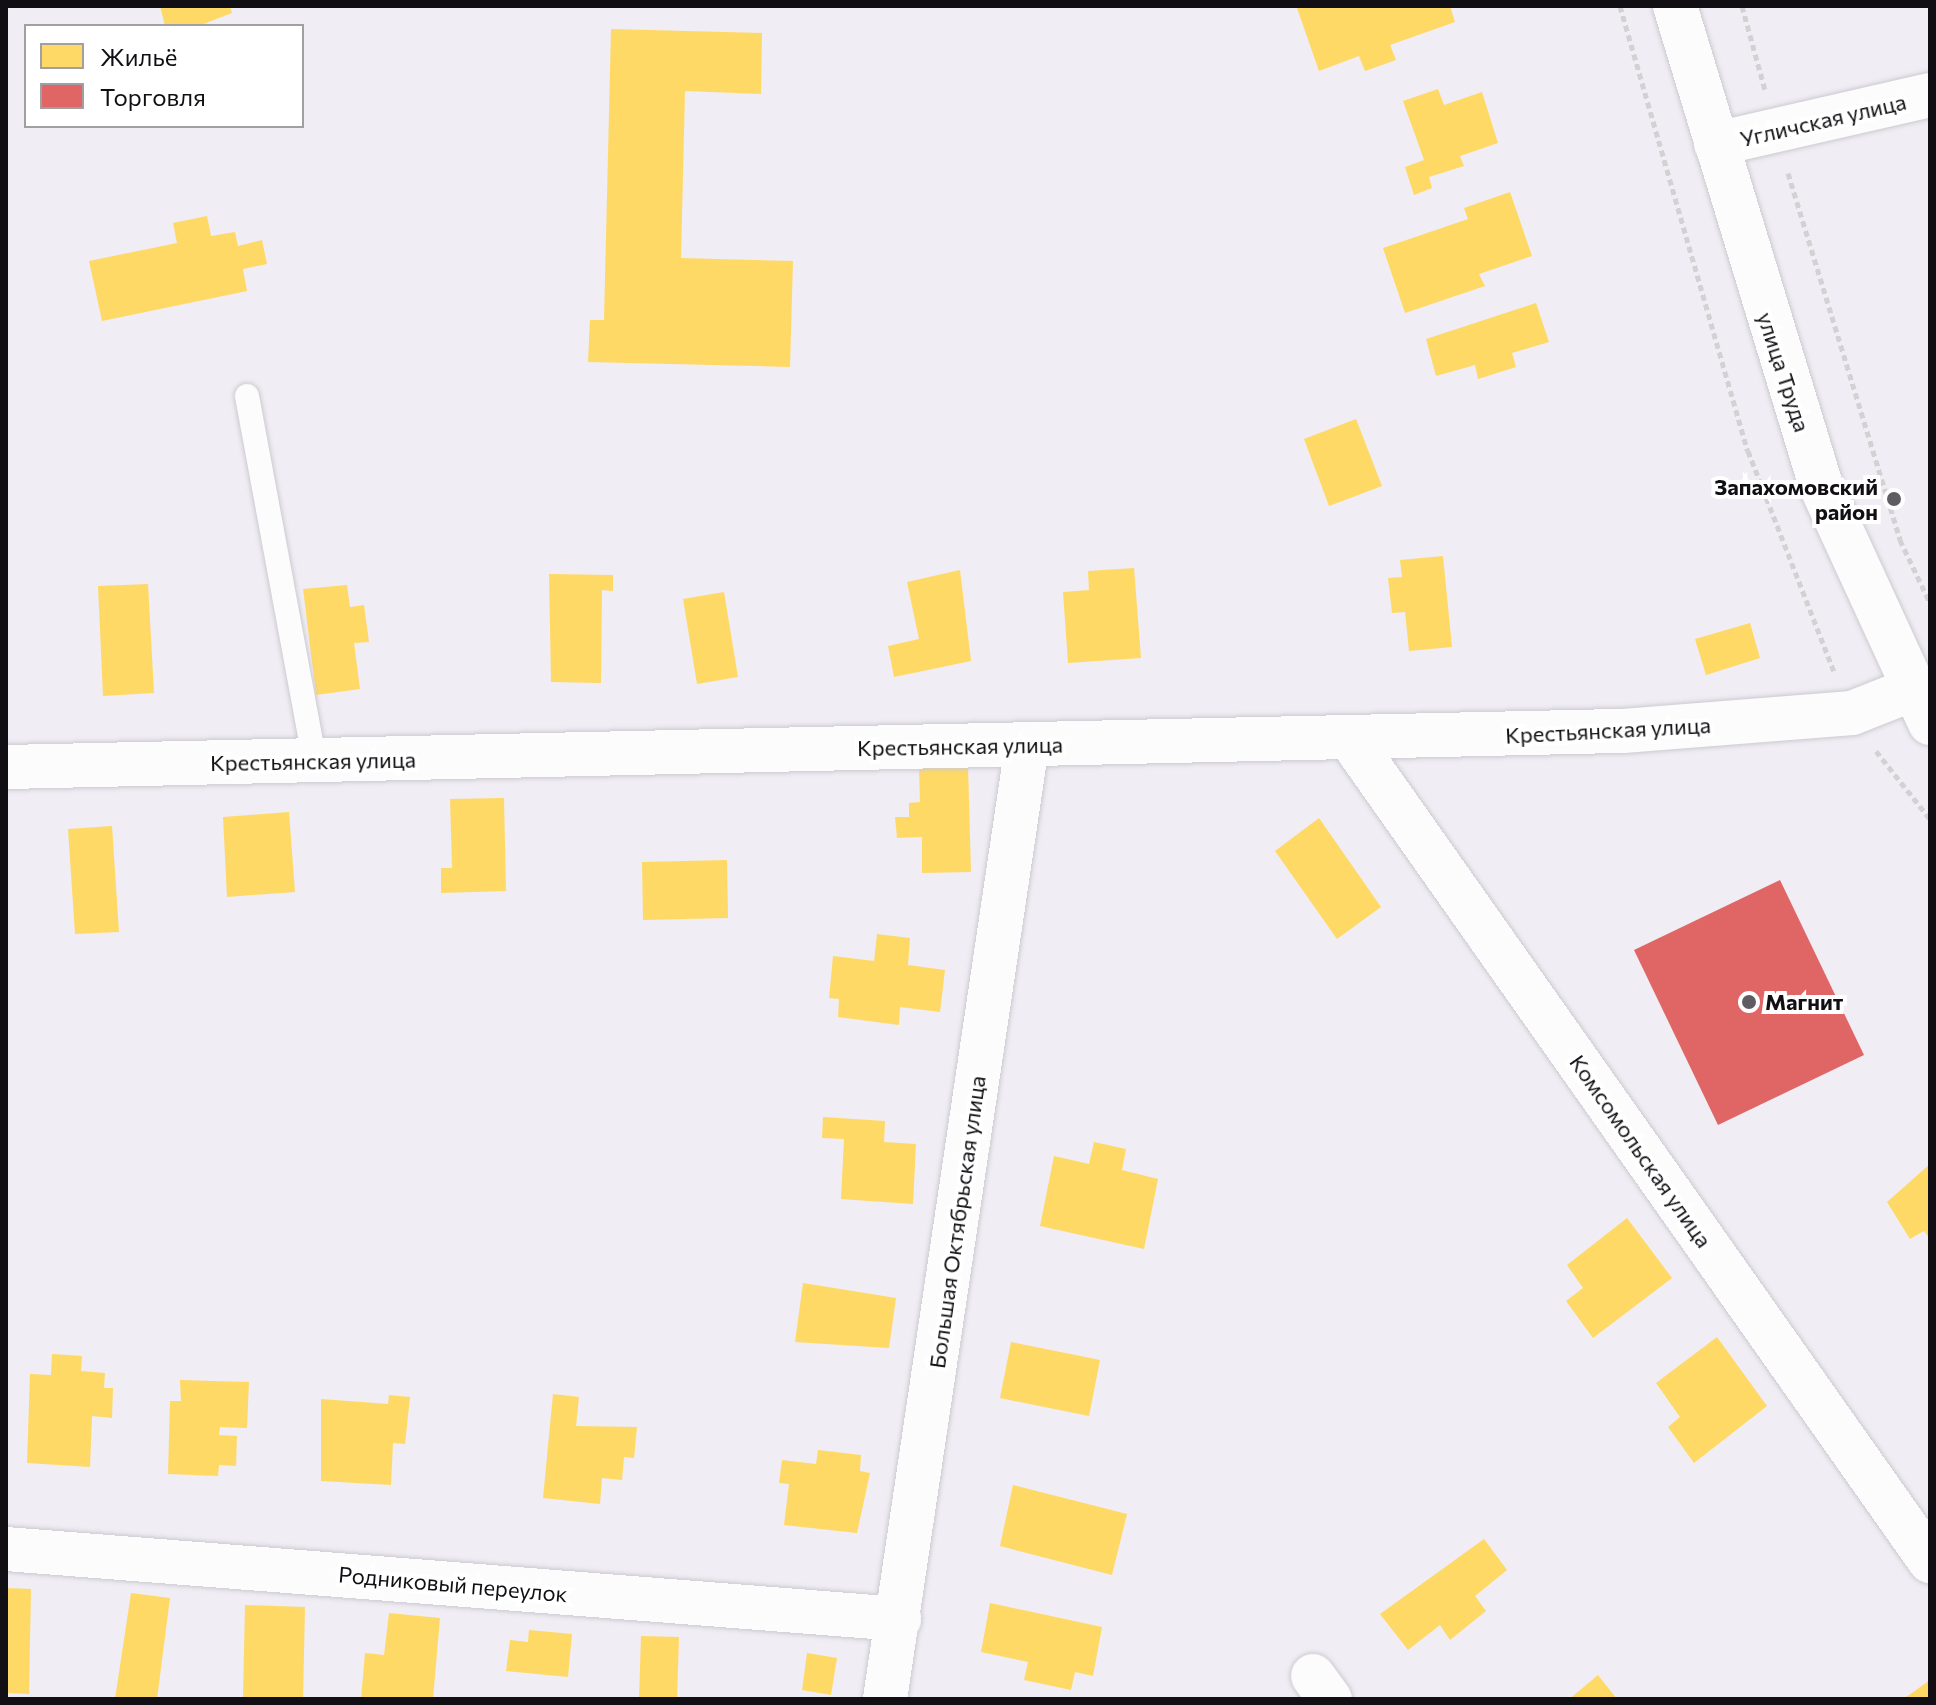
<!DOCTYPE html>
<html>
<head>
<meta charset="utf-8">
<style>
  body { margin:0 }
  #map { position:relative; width:1936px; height:1705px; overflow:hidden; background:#f0edf4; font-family:Commissioner,sans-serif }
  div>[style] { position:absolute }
  .homes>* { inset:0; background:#ffd966 }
  .shops>* { inset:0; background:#e06666 }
  .path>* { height:5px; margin-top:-2.5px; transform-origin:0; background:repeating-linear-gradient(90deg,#d2d2d4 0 6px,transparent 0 10px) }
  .roads { filter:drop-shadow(0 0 2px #cccad0) drop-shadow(0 0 2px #cccad0) }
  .lane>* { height:24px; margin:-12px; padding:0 12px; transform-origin:12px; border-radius:12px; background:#fdfcfd }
  .street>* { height:44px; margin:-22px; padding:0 22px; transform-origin:22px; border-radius:22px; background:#fdfcfd }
  .secondary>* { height:44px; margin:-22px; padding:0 22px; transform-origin:22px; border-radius:22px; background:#fdfcfd }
  .dots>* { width:22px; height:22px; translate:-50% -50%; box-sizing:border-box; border:4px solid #fff; border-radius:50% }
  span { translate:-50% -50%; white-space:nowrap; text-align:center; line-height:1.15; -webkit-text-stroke:8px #fff; paint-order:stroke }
  .street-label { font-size:22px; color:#110f13 }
  .poi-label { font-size:22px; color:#110f13; font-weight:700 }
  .right { translate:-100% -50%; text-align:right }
  .left { translate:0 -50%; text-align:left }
  .frame { position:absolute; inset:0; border:8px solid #110f13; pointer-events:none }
  .legend { position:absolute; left:24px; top:24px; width:280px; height:104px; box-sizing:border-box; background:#fff; border:2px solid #a09fa1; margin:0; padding:10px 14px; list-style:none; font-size:24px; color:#110f13 }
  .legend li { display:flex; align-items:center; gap:16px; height:40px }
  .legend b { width:40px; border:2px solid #a09fa1 }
</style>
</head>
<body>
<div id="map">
  <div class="homes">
    <i style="clip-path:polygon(160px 6px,230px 6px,232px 13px,198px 26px,165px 26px)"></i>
    <i style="clip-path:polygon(1450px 6px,1455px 22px,1390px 45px,1396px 60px,1365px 71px,1359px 56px,1319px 71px,1297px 8px)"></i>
    <i style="clip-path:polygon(611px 29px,762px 33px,761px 94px,685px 91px,681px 258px,793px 261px,790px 367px,588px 362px,590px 320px,604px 320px)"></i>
    <i style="clip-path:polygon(1438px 89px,1444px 105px,1482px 92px,1498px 143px,1460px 156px,1464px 166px,1429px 177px,1432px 188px,1414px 195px,1405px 167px,1424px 160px,1403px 101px)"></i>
    <i style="clip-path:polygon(1510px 192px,1532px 256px,1479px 274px,1485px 286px,1405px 313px,1383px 248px,1468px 219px,1464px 208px)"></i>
    <i style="clip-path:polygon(207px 216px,211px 236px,235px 232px,238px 246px,262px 240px,267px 264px,243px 269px,247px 291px,102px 321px,89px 261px,177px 243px,173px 223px)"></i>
    <i style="clip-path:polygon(1536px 303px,1549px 342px,1512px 353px,1516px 367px,1478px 379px,1475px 365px,1436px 376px,1426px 339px)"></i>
    <i style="clip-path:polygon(1356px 419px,1382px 486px,1329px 506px,1304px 439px)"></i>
    <i style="clip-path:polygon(1443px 556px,1452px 647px,1409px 651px,1405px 612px,1392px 613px,1388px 578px,1402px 577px,1400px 560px)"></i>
    <i style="clip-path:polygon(1134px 568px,1141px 658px,1068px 663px,1063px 592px,1089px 590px,1088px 571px)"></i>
    <i style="clip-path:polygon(960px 570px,971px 661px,894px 677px,888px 646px,919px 639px,907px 582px)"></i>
    <i style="clip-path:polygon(549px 574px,613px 575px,613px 591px,602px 590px,601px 683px,551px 682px)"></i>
    <i style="clip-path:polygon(148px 584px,154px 693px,103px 696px,98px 586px)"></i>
    <i style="clip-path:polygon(347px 585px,350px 607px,364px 605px,369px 642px,354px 643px,360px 689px,316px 695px,303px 589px)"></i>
    <i style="clip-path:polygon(724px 592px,738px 677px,697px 684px,683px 599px)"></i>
    <i style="clip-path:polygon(1750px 623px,1760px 658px,1706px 675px,1695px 639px)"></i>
    <i style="clip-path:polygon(968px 766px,971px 872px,922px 873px,922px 837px,897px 838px,895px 817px,909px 817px,909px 803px,920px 802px,919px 767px)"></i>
    <i style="clip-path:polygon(504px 798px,506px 891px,441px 893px,441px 868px,452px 868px,450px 799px)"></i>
    <i style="clip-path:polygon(289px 812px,295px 892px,227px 897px,223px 817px)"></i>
    <i style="clip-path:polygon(1319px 818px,1381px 907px,1337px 939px,1275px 851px)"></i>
    <i style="clip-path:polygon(112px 826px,119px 932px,75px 934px,68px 829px)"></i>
    <i style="clip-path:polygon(727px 860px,728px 918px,643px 920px,642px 862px)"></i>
    <i style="clip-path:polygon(877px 934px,910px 938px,908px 965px,945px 970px,940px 1012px,900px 1007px,899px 1025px,838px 1017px,839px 999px,829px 998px,833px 956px,874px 961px)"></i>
    <i style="clip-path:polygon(823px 1117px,885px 1121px,884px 1142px,916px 1144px,913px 1204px,841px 1199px,844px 1139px,822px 1138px)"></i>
    <i style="clip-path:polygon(1094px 1142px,1126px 1149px,1122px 1170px,1158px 1179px,1144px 1249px,1040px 1226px,1054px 1156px,1089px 1164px)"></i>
    <i style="clip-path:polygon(1930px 1164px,1930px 1239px,1924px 1231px,1910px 1239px,1887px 1202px)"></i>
    <i style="clip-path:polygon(1627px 1218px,1672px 1278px,1593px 1338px,1566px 1301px,1583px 1288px,1567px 1265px)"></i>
    <i style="clip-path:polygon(803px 1283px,896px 1298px,889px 1348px,795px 1342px)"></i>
    <i style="clip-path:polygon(1717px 1337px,1767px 1406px,1694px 1463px,1668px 1427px,1680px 1417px,1656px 1383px)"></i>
    <i style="clip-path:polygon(1011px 1342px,1100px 1360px,1089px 1416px,1000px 1398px)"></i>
    <i style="clip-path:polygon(52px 1354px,82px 1356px,81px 1371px,105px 1373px,104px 1388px,113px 1388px,112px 1418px,92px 1416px,90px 1467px,27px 1463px,30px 1374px,51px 1375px)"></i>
    <i style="clip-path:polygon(180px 1380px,249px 1382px,247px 1428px,220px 1427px,219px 1435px,237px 1436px,236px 1466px,219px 1465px,218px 1476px,168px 1474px,170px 1401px,181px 1401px)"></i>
    <i style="clip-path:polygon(553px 1394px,579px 1397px,576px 1426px,637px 1427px,634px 1458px,624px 1457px,622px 1480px,602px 1478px,600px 1504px,543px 1498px)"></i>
    <i style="clip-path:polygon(389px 1395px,410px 1397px,405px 1444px,393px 1443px,391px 1485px,321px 1481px,321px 1399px,388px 1404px)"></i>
    <i style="clip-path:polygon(818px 1450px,861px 1455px,860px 1471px,870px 1473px,857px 1533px,784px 1525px,789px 1484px,779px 1483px,782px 1460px,816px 1464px)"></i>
    <i style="clip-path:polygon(1013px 1485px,1127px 1514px,1112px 1575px,1000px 1546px)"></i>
    <i style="clip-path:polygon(1484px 1539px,1507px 1570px,1475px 1596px,1486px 1611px,1450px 1640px,1440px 1625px,1408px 1650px,1380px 1614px)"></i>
    <i style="clip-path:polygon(6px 1588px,31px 1589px,29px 1694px,6px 1693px)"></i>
    <i style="clip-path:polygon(131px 1593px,170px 1598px,157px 1699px,115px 1699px)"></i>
    <i style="clip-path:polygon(990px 1603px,1102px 1627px,1093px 1676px,1075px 1672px,1071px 1690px,1024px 1680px,1028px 1662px,981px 1652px)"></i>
    <i style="clip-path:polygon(245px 1605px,305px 1607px,303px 1699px,243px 1698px)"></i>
    <i style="clip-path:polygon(389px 1613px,440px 1618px,433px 1699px,361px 1699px,365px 1653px,384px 1655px)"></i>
    <i style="clip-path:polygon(529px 1630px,572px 1634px,568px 1677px,506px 1671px,510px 1640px,528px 1642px)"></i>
    <i style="clip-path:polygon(641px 1636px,679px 1637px,677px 1699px,639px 1699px)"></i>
    <i style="clip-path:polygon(807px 1653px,837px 1658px,831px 1695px,802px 1690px)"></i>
    <i style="clip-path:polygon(1598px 1675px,1617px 1699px,1570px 1699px,1573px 1696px)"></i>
    <i style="clip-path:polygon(1930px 1680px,1930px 1699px,1903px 1699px,1909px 1695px)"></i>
  </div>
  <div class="shops">
    <i style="clip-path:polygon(1780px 880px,1864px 1055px,1718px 1125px,1634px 950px)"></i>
  </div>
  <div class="path">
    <i style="left:1620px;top:6px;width:463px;rotate:74deg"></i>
    <i style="left:1748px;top:451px;width:237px;rotate:68.7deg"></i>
    <i style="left:1742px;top:6px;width:87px;rotate:74.7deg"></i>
    <i style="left:1788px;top:173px;width:384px;rotate:73deg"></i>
    <i style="left:1900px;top:540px;width:70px;rotate:64.5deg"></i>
    <i style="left:1876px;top:751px;width:87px;rotate:51.5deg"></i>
  </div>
  <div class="roads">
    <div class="lane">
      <i style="left:247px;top:396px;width:372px;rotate:79.5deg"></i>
    </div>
    <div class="street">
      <i style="left:1716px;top:144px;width:220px;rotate:-12.9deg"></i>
      <i style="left:1351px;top:740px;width:1005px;rotate:54.81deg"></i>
      <i style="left:6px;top:767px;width:1617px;rotate:-1.28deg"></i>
      <i style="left:1623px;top:731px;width:230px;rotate:-4.5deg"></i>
      <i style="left:1852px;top:713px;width:62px;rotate:-21.6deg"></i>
      <i style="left:6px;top:1549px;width:896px;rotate:4.48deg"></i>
      <i style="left:1313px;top:1676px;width:29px;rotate:54deg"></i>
      <i style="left:885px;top:1699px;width:965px;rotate:-81.53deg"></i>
    </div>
    <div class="secondary">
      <i style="left:1675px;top:6px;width:502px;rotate:73.08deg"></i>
      <i style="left:1821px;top:486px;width:261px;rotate:65.3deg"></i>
    </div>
  </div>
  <div class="dots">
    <i style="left:1894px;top:499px;background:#5f5d62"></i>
    <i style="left:1749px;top:1002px;background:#5f5d62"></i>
  </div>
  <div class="street-label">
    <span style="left:1823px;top:120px;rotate:-13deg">Угличская улица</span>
    <span style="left:1784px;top:372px;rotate:72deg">улица Труда</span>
    <span style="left:1608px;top:730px;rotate:-3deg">Крестьянская улица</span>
    <span style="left:960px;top:746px;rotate:-1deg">Крестьянская улица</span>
    <span style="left:313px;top:761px;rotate:-1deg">Крестьянская улица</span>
    <span style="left:1641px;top:1151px;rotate:55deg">Комсомольская улица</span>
    <span style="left:957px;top:1222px;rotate:-82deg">Большая Октябрьская улица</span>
    <span style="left:453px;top:1584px;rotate:5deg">Родниковый переулок</span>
  </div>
  <div class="poi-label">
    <span class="right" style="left:1878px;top:499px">Запахомовский<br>район</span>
    <span class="left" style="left:1765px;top:1002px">Магнит</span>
  </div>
  <div class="frame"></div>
  <ul class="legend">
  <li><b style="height:22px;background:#ffd966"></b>Жильё</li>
  <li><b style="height:22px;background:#e06666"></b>Торговля</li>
  </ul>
</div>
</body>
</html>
